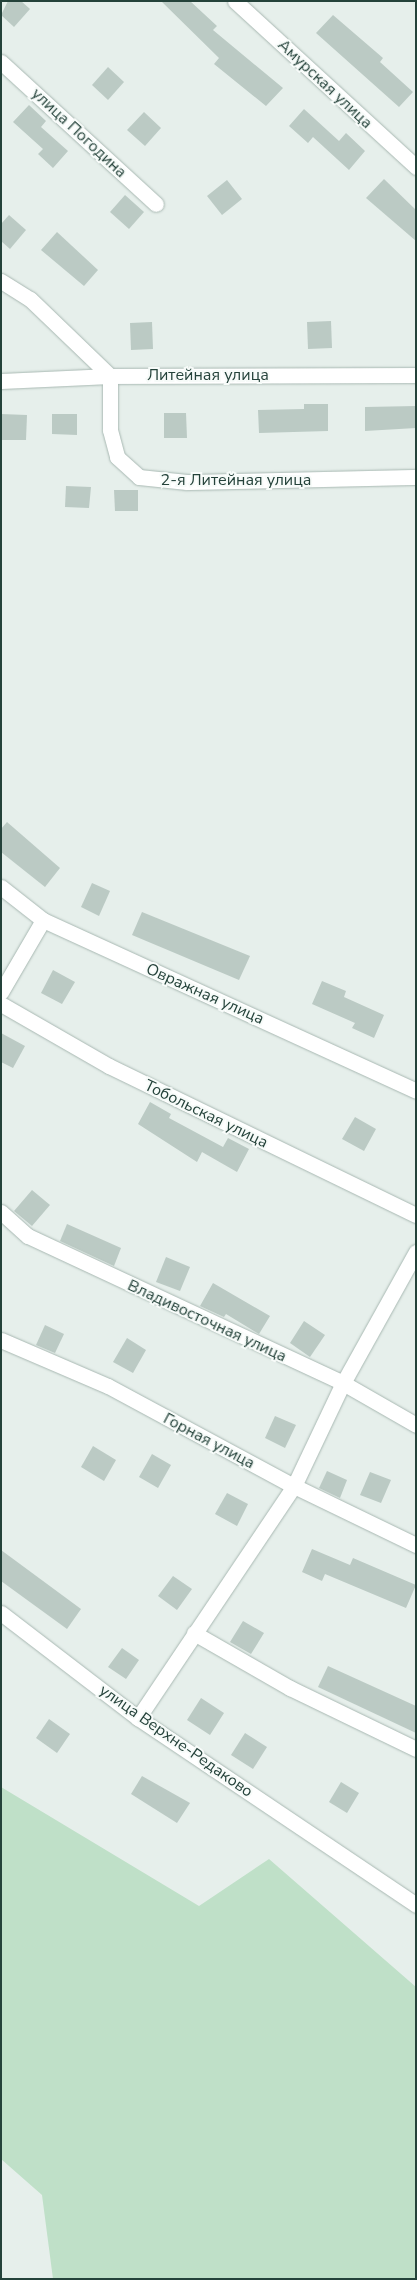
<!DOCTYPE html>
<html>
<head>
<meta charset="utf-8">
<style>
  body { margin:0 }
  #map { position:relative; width:417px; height:2280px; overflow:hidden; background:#e6efeb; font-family:"Nunito Sans",sans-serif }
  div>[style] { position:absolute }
  .green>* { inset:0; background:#bfe0c8 }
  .building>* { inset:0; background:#bbcac4 }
  .roads { filter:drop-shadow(0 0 1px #a8b8b2) drop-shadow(0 0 1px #a8b8b2) }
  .minor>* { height:15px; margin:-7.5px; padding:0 7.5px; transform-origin:7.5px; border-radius:7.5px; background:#fff }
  span { translate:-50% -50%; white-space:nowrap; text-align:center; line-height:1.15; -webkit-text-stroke:4px #f7fbf9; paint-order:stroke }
  .street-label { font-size:16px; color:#24423a }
  .frame { position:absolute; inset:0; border:2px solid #24423a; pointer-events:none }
</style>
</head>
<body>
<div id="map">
  <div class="green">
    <i style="clip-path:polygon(1px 1787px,199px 1906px,269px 1859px,416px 1987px,416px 2279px,53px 2279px,42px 2195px,1px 2159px)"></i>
  </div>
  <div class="building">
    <i style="clip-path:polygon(8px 1px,21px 1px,30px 9px,14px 27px,1px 15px)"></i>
    <i style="clip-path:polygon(161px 1px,190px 1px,217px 26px,213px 30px,283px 88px,266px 106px,214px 64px,219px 58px)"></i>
    <i style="clip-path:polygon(333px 15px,383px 58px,380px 62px,413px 92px,399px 107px,316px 33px)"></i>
    <i style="clip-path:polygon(108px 67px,124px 82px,108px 100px,92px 85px)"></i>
    <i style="clip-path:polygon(29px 105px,46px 121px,41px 127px,68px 151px,53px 168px,38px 154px,43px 149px,13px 122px)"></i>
    <i style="clip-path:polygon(304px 109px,339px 141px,346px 133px,365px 151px,349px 170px,313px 137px,308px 143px,289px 126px)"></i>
    <i style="clip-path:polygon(144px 112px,161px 128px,145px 146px,127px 130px)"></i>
    <i style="clip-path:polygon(384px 179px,416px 210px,416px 241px,366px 198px)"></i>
    <i style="clip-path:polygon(227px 180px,242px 199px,222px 215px,207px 196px)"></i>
    <i style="clip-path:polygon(125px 195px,144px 212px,129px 229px,110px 212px)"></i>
    <i style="clip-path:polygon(9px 215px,26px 230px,10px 249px,1px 241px,1px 224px)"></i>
    <i style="clip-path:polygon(57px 232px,98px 270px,84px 286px,41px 250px)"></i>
    <i style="clip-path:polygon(331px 321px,332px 348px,308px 349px,307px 322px)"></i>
    <i style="clip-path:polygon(152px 322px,153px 349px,131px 350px,130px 323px)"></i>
    <i style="clip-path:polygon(304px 404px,328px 404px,328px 431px,259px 433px,258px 410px,304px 409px)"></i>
    <i style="clip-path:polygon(416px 406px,416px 428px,365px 431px,365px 407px)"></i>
    <i style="clip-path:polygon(164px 413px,186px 413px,187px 438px,164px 438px)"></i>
    <i style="clip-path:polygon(1px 414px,27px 415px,26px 440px,1px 440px)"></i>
    <i style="clip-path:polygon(52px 414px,77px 414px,77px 435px,52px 434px)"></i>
    <i style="clip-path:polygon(66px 486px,91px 487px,89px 508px,65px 507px)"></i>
    <i style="clip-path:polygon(114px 490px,138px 490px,138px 511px,115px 511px)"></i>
    <i style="clip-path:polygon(7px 822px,60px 868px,45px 887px,1px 852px,1px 829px)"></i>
    <i style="clip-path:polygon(92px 883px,110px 891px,99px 916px,81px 907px)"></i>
    <i style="clip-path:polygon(142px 912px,250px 956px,239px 980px,132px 935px)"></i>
    <i style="clip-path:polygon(53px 970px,75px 982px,62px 1004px,41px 993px)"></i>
    <i style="clip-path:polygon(322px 981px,346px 991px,344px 997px,384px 1015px,374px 1038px,352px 1028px,355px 1023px,312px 1004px)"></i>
    <i style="clip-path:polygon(1px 1033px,25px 1046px,13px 1068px,1px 1062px)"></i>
    <i style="clip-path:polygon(150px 1102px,171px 1114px,169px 1118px,223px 1147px,228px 1138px,249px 1149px,237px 1172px,202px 1152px,197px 1162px,138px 1124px)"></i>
    <i style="clip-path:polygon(355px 1117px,376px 1129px,364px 1151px,342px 1139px)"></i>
    <i style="clip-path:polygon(32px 1190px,50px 1205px,32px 1226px,14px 1211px)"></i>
    <i style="clip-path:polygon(67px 1224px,121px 1248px,114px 1266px,60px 1241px)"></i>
    <i style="clip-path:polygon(166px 1257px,190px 1267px,180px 1291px,156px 1282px)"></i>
    <i style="clip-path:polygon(213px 1283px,270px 1316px,259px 1334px,226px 1314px,224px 1317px,200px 1306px)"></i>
    <i style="clip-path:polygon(304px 1321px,325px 1335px,310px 1357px,290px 1343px)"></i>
    <i style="clip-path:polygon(45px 1325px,64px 1334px,55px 1353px,36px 1345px)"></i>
    <i style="clip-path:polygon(127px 1338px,146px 1350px,133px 1373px,113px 1362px)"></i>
    <i style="clip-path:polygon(275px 1416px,296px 1425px,285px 1448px,265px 1438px)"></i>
    <i style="clip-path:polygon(93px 1446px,116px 1460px,104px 1481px,81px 1467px)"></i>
    <i style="clip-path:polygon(152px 1454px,171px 1465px,158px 1488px,139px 1477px)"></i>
    <i style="clip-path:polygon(327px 1471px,347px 1480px,340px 1498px,319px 1488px)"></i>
    <i style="clip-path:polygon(370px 1472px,391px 1480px,381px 1503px,360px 1495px)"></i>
    <i style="clip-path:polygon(227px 1493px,248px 1504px,237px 1526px,215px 1514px)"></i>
    <i style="clip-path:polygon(312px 1549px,350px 1565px,353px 1558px,416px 1585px,406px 1608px,325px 1574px,322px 1581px,302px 1572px)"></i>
    <i style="clip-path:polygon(1px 1550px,81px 1609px,67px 1629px,1px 1581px)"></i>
    <i style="clip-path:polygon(173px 1576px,192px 1589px,177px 1610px,158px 1596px)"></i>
    <i style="clip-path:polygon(243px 1621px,264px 1633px,251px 1654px,230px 1642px)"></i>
    <i style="clip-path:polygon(122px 1648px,139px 1660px,126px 1679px,108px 1667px)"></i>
    <i style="clip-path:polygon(328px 1666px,416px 1706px,416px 1733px,318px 1687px)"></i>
    <i style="clip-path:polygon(201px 1698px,224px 1713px,210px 1735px,187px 1720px)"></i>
    <i style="clip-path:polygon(49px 1719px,70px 1734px,57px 1753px,36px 1738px)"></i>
    <i style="clip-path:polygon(245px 1733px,267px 1747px,253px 1769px,231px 1755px)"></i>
    <i style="clip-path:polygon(142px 1776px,190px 1803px,177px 1823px,131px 1794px)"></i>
    <i style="clip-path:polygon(341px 1782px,359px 1793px,347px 1813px,329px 1802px)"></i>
  </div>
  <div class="roads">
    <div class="minor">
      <i style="left:235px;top:1px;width:246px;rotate:42.5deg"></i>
      <i style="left:1px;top:62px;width:210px;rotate:42.5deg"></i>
      <i style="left:1px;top:281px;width:34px;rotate:32deg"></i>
      <i style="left:30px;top:299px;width:111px;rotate:43.9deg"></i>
      <i style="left:110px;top:376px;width:54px;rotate:90deg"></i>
      <i style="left:110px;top:430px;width:28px;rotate:75deg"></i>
      <i style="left:117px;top:457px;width:30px;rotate:42deg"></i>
      <i style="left:139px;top:477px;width:48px;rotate:5.9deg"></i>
      <i style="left:187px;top:482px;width:229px;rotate:-1.3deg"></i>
      <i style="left:1px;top:381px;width:109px;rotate:-2.6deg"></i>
      <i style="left:110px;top:376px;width:306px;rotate:-0.2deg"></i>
      <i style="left:1px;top:887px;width:53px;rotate:38.2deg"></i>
      <i style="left:43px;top:920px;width:410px;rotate:24.6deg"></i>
      <i style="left:1px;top:992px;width:83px;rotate:-59.7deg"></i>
      <i style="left:1px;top:1004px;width:125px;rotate:29.9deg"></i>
      <i style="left:109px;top:1066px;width:341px;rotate:25.9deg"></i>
      <i style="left:1px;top:1212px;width:36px;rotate:42deg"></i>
      <i style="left:28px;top:1236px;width:348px;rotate:25deg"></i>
      <i style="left:343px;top:1383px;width:84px;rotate:29.9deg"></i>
      <i style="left:1px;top:1340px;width:116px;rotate:23.3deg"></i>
      <i style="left:108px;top:1386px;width:211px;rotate:28.3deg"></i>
      <i style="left:294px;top:1486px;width:136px;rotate:25.8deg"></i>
      <i style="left:1px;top:1613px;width:173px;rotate:37.5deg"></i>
      <i style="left:138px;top:1718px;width:335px;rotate:33.9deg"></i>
      <i style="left:194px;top:1633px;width:111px;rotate:29.8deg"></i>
      <i style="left:290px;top:1688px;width:140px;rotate:25.8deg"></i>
      <i style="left:138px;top:1718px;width:280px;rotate:-56.1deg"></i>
      <i style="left:294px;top:1486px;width:114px;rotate:-64.6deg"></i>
      <i style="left:343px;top:1383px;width:150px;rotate:-60.9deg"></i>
    </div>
  </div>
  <div class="street-label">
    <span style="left:325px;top:84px;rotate:43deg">Амурская улица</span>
    <span style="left:79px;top:133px;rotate:43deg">улица Погодина</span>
    <span style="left:208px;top:375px">Литейная улица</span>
    <span style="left:236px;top:480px">2-я Литейная улица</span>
    <span style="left:205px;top:994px;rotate:24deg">Овражная улица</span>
    <span style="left:206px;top:1114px;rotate:26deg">Тобольская улица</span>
    <span style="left:207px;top:1321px;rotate:25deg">Владивосточная улица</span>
    <span style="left:209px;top:1441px;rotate:28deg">Горная улица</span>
    <span style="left:176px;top:1741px;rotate:35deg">улица Верхне-Редаково</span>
  </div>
  <div class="frame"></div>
</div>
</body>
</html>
